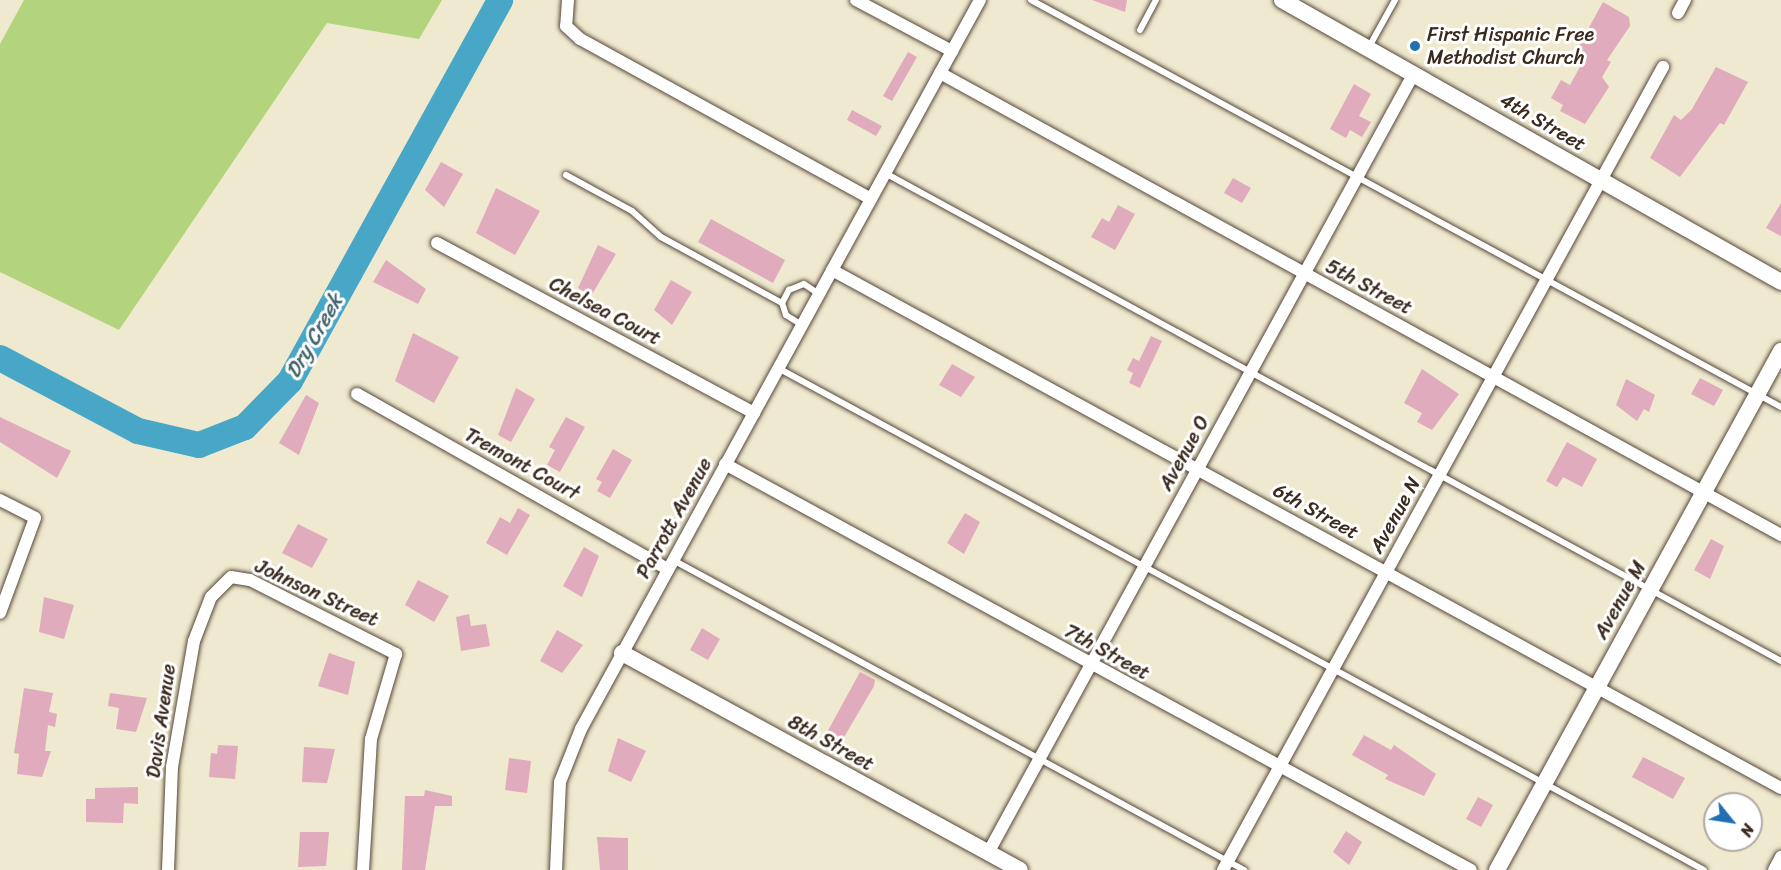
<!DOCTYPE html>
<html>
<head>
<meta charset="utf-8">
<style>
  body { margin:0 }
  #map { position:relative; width:1781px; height:870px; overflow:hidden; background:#efe9cf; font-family:Sriracha,sans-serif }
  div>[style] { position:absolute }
  .green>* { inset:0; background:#b3d47c }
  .river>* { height:26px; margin:-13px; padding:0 13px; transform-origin:13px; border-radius:13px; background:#48a6c7 }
  .building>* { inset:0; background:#e0abbc }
  .roads { filter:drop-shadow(0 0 2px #564739) drop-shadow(0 0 2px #564739) }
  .lane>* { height:6px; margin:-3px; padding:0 3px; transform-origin:3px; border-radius:3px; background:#fff }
  .street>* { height:12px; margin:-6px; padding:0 6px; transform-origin:6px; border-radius:6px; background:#fff }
  .secondary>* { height:16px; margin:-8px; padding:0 8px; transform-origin:8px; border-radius:8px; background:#fff }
  .dots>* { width:16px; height:16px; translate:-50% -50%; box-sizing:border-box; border:3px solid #fff; border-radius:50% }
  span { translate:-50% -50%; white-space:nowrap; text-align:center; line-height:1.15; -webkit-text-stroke:6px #fff; paint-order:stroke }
  .poi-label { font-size:20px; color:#3b2a1e }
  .left { translate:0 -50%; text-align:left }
  .street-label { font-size:20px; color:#3b2a1e }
  .water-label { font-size:21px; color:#41626a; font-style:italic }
  .north { position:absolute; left:1703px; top:792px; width:60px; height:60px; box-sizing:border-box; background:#fff; border:2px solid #b1aaa5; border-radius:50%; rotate:120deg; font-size:16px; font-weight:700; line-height:24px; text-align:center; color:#3b2a1e }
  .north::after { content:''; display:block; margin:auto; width:21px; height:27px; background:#1f6fb2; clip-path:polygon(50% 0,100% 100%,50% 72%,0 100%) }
</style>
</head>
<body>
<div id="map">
  <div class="green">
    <i style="clip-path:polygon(24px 0,442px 0,419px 39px,327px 23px,119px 330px,0 272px,0 44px)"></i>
  </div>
  <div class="river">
    <i style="left:0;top:358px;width:156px;rotate:27.9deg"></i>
    <i style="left:138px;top:431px;width:63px;rotate:12.9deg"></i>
    <i style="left:199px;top:445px;width:49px;rotate:-21.4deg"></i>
    <i style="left:245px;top:427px;width:64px;rotate:-45.6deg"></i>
    <i style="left:290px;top:381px;width:435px;rotate:-61.1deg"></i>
  </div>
  <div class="building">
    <i style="clip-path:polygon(1092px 0,1127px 0,1125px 12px)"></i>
    <i style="clip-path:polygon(1603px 2px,1629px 17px,1630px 26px,1607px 60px,1611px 62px,1602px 77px,1609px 87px,1585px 124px,1560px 111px,1563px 105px,1551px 98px,1561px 80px,1570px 85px,1581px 65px,1571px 60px)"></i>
    <i style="clip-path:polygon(908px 52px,917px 57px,892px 101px,883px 96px)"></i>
    <i style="clip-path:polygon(1716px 67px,1748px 82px,1724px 125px,1720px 123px,1680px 177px,1650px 158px,1674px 115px,1681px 120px,1692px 109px)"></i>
    <i style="clip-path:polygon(1354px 84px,1371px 94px,1359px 116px,1371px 122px,1362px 137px,1350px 130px,1346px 138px,1330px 129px)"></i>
    <i style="clip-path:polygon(852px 110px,882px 126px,876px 136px,847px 120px)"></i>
    <i style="clip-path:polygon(441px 162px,463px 174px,444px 207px,425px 190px)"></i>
    <i style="clip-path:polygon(1233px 178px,1251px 188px,1242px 203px,1224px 193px)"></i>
    <i style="clip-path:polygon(496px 188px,540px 211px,515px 255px,476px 233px)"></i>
    <i style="clip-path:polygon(1781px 203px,1781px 236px,1766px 228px)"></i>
    <i style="clip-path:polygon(1118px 205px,1135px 214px,1115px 250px,1091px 237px,1102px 218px,1109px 222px)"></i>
    <i style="clip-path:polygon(711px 219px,785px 260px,773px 283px,698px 242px)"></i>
    <i style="clip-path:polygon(598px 245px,616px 254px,591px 296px,578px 288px)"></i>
    <i style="clip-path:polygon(386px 260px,426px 289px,418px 304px,373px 282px)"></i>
    <i style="clip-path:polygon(671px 280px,692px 292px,672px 325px,654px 310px)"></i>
    <i style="clip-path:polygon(413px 333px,459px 357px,434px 403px,395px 381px)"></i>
    <i style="clip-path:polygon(1151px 336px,1162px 341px,1140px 388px,1129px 383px,1133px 373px,1127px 370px,1133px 358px,1139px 361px)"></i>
    <i style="clip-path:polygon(952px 364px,975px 377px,961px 397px,939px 385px)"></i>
    <i style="clip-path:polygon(1422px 369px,1459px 394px,1432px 430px,1417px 422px,1422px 413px,1404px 403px)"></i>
    <i style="clip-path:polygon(1700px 378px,1723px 390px,1714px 406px,1691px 394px)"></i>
    <i style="clip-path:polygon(1626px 379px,1655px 395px,1649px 412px,1644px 409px,1637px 421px,1616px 405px)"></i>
    <i style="clip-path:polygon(516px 388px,535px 399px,511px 442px,498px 435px)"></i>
    <i style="clip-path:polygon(306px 395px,319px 403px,299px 455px,279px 443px)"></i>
    <i style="clip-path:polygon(0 417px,71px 451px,57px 478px,0 442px)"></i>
    <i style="clip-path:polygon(566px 417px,585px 427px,560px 472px,547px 465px,555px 450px,549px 447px)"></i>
    <i style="clip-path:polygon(1567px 442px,1597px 459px,1582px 487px,1563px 477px,1557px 487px,1546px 481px)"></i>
    <i style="clip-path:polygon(613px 449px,632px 460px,610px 498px,597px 491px,602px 482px,596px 479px)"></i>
    <i style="clip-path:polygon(518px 508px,530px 515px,507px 555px,486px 543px,500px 517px,510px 523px)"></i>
    <i style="clip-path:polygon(965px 513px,980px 522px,964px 554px,947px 543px)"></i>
    <i style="clip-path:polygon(298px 524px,328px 539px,312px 568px,282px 553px)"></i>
    <i style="clip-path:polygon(1711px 539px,1724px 546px,1710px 579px,1694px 570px)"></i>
    <i style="clip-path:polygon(584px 547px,599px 556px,582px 597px,563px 586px)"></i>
    <i style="clip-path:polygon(418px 580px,449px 596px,434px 622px,405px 605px)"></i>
    <i style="clip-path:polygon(44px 597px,74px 605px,64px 639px,39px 632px)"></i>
    <i style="clip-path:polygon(469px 614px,471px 626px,486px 624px,490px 646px,461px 651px,456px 617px)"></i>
    <i style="clip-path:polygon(702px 628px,720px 639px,708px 660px,690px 650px)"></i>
    <i style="clip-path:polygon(557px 630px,583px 645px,562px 673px,540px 661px)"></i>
    <i style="clip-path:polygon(329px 653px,355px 662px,348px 695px,318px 686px)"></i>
    <i style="clip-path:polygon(860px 672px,875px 680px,874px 686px,840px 744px,825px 736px)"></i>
    <i style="clip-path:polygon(24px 688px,53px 693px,49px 712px,57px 714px,55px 727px,48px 725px,45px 751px,51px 751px,42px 777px,17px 774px,19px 754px,14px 753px)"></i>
    <i style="clip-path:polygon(110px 693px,147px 698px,136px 732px,116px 729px,119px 708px,108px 706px)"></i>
    <i style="clip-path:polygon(1364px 735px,1391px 750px,1394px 745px,1436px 774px,1424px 796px,1385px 779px,1388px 775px,1352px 755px)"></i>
    <i style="clip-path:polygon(618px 738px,646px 751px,631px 782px,608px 771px)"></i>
    <i style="clip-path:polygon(218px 745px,238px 746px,235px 779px,209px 777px,211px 753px,217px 754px)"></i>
    <i style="clip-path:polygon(304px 747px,335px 749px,327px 783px,302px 782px)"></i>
    <i style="clip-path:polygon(1643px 757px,1685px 778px,1673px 799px,1632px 777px)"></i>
    <i style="clip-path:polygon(509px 758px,531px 761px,527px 793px,505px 790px)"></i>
    <i style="clip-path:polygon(138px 787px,138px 804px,124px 803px,123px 823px,86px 822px,86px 799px,95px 799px,95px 788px)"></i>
    <i style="clip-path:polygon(425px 790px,452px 796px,452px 806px,435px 806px,425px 870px,402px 870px,405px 796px,424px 796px)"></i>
    <i style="clip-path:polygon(1478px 797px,1493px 805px,1481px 827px,1466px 819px)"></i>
    <i style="clip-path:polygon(1346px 831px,1362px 842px,1349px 865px,1333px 852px)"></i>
    <i style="clip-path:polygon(300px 832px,329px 832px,326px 866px,298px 867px)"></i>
    <i style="clip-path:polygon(597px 837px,628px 838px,628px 870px,600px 870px)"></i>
  </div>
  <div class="roads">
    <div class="lane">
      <i style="left:1031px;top:0;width:853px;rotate:28.49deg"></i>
      <i style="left:1140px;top:30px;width:34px;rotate:-62deg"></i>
      <i style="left:1369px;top:47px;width:54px;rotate:-61deg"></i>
      <i style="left:885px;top:173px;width:1020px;rotate:28.57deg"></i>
      <i style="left:566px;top:175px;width:75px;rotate:28.6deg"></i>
      <i style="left:632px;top:211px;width:39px;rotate:42deg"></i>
      <i style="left:661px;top:237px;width:138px;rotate:28.6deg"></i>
      <i style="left:802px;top:325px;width:19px;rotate:-148deg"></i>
      <i style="left:786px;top:315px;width:13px;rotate:-108deg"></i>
      <i style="left:782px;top:303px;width:15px;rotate:-62deg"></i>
      <i style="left:789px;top:290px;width:16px;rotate:-22deg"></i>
      <i style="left:804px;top:284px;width:18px;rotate:34deg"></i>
      <i style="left:778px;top:368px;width:1053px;rotate:28.46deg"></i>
      <i style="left:673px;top:560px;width:650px;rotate:28.5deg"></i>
    </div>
    <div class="street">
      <i style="left:568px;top:0;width:26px;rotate:94deg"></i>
      <i style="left:566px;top:26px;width:19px;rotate:43deg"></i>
      <i style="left:580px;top:39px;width:332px;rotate:28.8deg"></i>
      <i style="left:856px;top:0;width:109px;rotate:28deg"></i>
      <i style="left:1678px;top:13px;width:15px;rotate:-62deg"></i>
      <i style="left:940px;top:73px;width:960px;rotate:28.78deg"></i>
      <i style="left:437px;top:243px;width:360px;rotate:28.2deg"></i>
      <i style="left:832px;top:270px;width:1081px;rotate:28.63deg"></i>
      <i style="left:357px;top:394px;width:357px;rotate:29.4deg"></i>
      <i style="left:725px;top:464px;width:849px;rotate:28.56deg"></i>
      <i style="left:0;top:500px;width:39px;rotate:27deg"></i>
      <i style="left:35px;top:518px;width:101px;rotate:110.2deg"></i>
      <i style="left:988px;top:853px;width:889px;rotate:-61.36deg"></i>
      <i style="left:168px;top:870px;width:103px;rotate:-87.8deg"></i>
      <i style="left:172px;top:767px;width:128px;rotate:-80.1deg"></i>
      <i style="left:194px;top:641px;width:47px;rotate:-68.9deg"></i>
      <i style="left:211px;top:597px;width:28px;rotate:-45deg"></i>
      <i style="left:231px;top:577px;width:19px;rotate:9deg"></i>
      <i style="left:250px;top:580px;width:164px;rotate:26.9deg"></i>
      <i style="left:396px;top:654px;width:89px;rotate:106.4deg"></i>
      <i style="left:371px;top:739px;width:131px;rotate:93.5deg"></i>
      <i style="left:556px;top:870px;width:88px;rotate:-87.4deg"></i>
      <i style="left:560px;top:782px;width:57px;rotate:-68.4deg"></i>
      <i style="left:581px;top:729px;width:831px;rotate:-61.31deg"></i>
      <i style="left:1223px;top:870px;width:916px;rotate:-61.28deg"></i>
      <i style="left:1774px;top:870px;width:15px;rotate:-62deg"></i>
    </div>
    <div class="secondary">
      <i style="left:1282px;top:0;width:573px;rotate:29.47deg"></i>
      <i style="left:622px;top:653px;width:453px;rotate:28.6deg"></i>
      <i style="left:1497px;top:870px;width:592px;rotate:-61.31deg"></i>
    </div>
  </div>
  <div class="dots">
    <i style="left:1415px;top:46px;background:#1f6fb2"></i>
  </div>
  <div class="poi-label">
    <span class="left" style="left:1427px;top:46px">First Hispanic Free<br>Methodist Church</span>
  </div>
  <div class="street-label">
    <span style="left:1543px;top:122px;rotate:30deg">4th Street</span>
    <span style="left:1369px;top:287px;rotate:28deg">5th Street</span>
    <span style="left:605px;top:311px;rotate:28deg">Chelsea Court</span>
    <span style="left:1184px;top:453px;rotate:-61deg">Avenue O</span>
    <span style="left:522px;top:464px;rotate:29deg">Tremont Court</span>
    <span style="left:1316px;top:511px;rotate:29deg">6th Street</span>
    <span style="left:1395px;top:515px;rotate:-61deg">Avenue N</span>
    <span style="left:674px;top:518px;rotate:-61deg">Parrott Avenue</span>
    <span style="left:317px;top:593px;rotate:25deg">Johnson Street</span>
    <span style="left:1620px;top:600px;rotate:-61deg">Avenue M</span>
    <span style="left:1107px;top:652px;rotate:29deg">7th Street</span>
    <span style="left:161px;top:721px;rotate:-82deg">Davis Avenue</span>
    <span style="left:831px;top:743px;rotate:29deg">8th Street</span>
  </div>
  <div class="water-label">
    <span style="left:314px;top:336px;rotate:-60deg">Dry Creek</span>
  </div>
  <div class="north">N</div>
</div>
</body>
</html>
